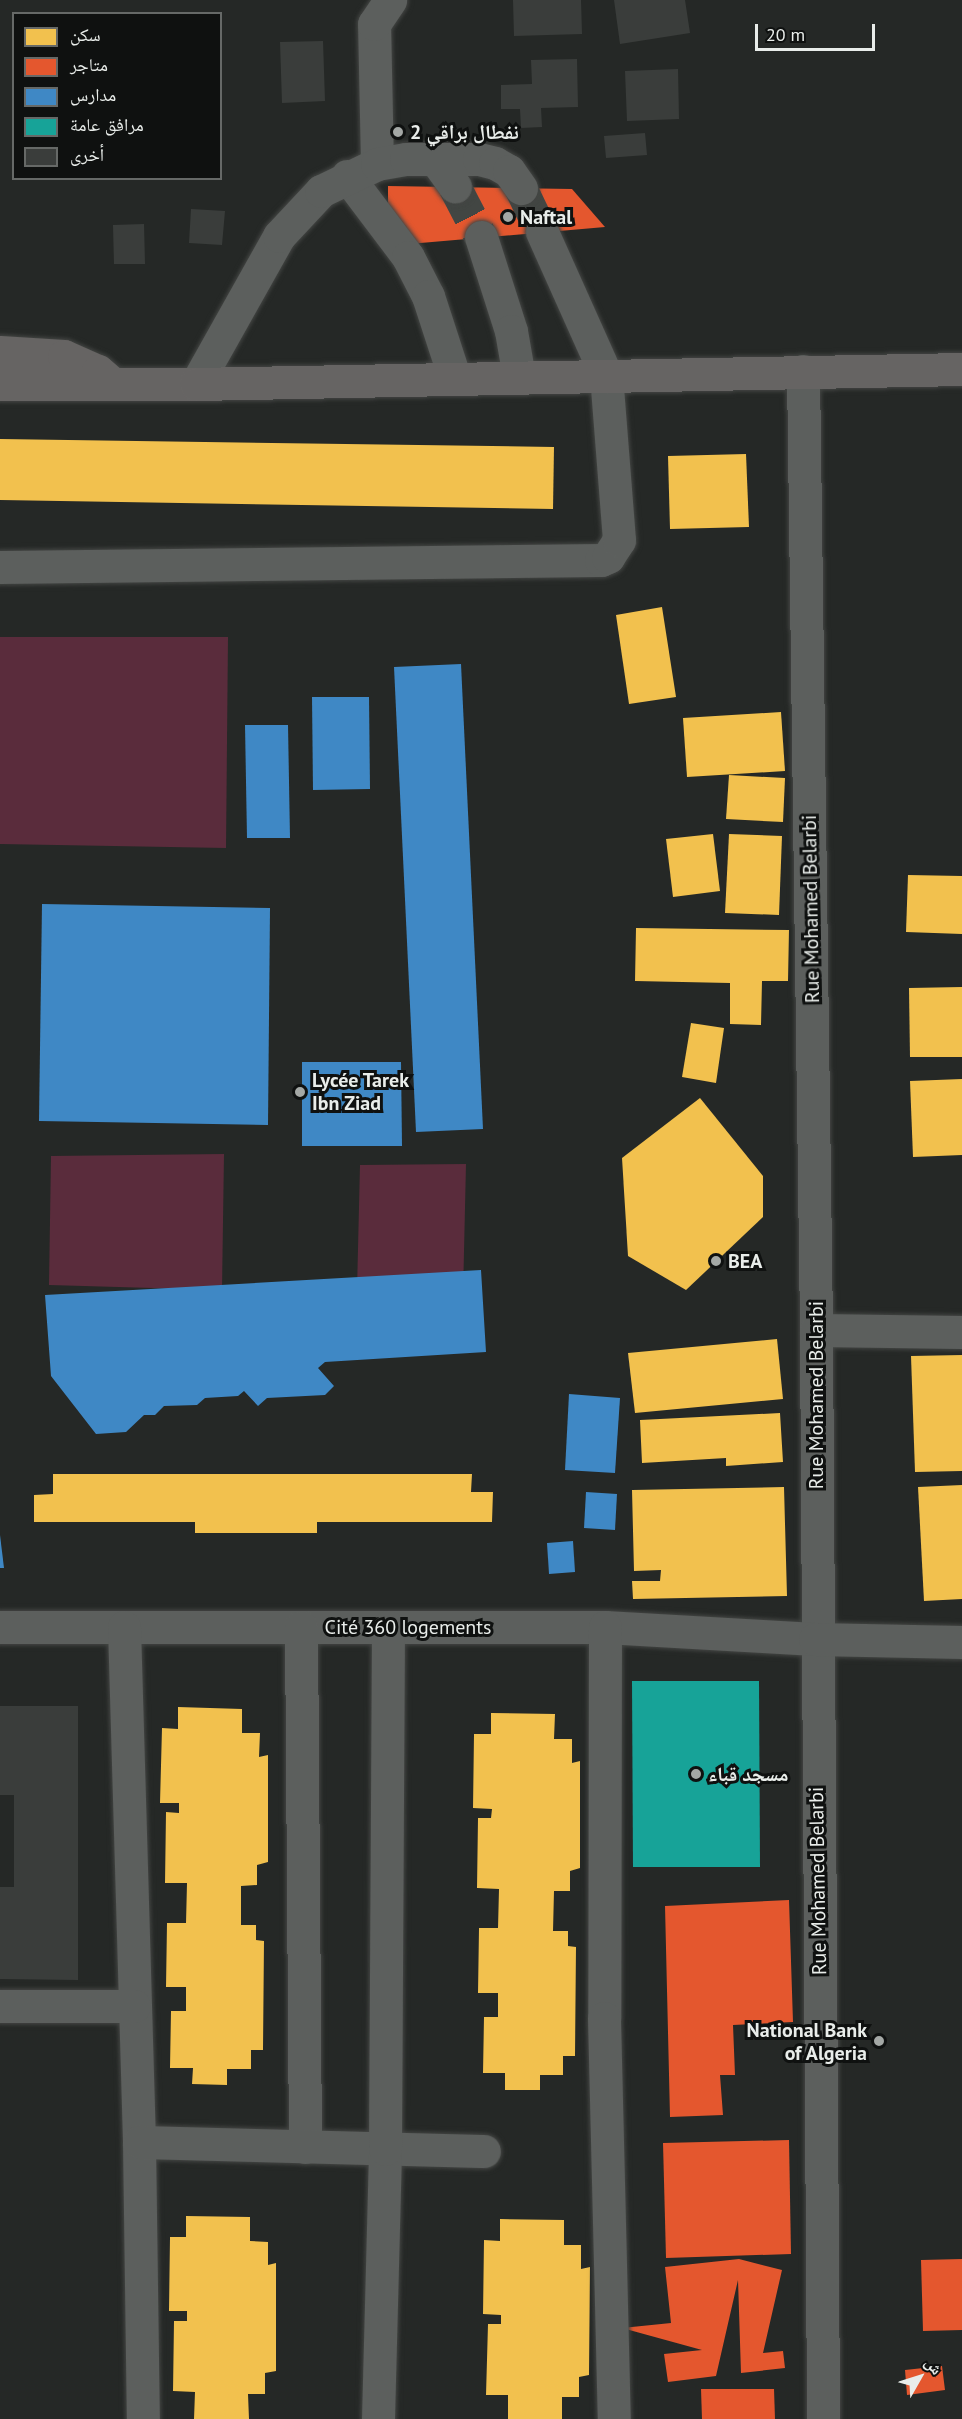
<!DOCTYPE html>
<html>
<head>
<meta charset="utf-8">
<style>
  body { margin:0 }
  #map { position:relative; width:962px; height:2419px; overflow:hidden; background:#252826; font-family:"PT Sans","Noto Naskh Arabic",sans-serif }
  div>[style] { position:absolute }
  .green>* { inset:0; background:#5a2c3c }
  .homes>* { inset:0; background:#f2c14e }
  .shops>* { inset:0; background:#e4572e }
  .schools>* { inset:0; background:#3f88c5 }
  .public>* { inset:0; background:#17a398 }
  .building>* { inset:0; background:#3a3d3b }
  .minor-tunnel>* { height:33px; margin-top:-16.5px; transform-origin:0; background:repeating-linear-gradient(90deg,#424643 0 33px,transparent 0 49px) }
  .roads { filter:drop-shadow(0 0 2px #434543) drop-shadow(0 0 2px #434543) }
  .minor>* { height:33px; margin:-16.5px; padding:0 16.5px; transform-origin:16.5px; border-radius:16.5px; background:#5c5f5d }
  .major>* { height:33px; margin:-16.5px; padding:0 16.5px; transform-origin:16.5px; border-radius:16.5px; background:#666463 }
  .dots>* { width:16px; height:16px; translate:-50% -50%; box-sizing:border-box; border:3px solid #0f1110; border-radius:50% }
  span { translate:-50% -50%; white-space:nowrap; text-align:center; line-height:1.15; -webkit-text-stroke:6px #0f1110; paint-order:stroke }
  .poi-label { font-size:20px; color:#e9edea; font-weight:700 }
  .left { translate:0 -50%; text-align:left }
  .right { translate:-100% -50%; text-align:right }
  .street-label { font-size:20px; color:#e9edea }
  .legend { position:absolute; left:12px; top:12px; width:210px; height:168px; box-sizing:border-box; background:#0f1110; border:2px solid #666967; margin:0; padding:8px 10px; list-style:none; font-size:18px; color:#e9edea }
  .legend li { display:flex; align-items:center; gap:12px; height:30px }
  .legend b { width:30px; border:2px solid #666967 }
  .north { position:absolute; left:890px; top:2347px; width:60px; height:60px; -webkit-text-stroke:4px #0f1110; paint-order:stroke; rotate:51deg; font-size:16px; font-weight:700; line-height:24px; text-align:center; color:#e9edea }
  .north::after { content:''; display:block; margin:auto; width:21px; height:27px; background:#e9edea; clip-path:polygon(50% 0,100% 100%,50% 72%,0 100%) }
  .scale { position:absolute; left:755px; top:24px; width:120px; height:27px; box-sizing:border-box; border:3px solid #e9edea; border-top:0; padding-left:8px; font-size:18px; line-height:21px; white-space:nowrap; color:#e9edea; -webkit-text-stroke:4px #0f1110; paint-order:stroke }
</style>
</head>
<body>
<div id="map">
  <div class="green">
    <i style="clip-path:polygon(0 637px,228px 637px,226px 848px,0 844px)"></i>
    <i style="clip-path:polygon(224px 1154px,222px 1290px,49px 1285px,51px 1156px)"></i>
    <i style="clip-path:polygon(466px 1164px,462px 1339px,356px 1333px,360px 1165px)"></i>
  </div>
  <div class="homes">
    <i style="clip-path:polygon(0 439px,554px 447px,553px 509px,0 500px)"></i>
    <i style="clip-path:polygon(746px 454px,749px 527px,670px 529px,668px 456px)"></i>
    <i style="clip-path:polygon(662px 607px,676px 697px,629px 704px,616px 615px)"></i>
    <i style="clip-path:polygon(781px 712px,785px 771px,687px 777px,683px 718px)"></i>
    <i style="clip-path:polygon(729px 775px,785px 778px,783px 822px,726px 819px)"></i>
    <i style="clip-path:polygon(713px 834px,720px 891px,673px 897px,666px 839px)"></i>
    <i style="clip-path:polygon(729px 834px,782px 836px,779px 915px,725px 913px)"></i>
    <i style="clip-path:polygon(908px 875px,962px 876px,962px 934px,906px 932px)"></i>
    <i style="clip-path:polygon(636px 928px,789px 930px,788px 981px,762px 981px,761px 1025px,730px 1024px,730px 983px,635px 981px)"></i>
    <i style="clip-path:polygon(962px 987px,962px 1057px,910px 1057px,909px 988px)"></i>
    <i style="clip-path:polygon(691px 1023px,724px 1028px,716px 1083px,682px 1077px)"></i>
    <i style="clip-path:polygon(962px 1079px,962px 1155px,913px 1157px,910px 1081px)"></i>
    <i style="clip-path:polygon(700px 1098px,763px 1176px,763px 1217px,686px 1290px,628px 1256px,622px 1158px)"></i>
    <i style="clip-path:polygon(777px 1339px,783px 1399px,635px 1413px,628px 1353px)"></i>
    <i style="clip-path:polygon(962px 1355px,962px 1471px,915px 1472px,911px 1356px)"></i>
    <i style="clip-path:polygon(780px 1413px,783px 1462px,726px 1466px,726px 1458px,642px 1463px,640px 1420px)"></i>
    <i style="clip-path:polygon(53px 1474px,472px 1474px,471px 1492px,493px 1492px,492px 1522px,317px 1522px,317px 1533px,195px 1533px,195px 1522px,34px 1522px,34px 1495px,53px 1494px)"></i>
    <i style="clip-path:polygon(962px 1485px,962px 1599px,924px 1601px,918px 1487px)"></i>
    <i style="clip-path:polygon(784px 1487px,787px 1596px,633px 1599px,632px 1581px,660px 1581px,661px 1570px,634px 1571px,632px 1490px)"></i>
    <i style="clip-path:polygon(178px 1707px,242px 1709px,242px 1733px,260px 1733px,259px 1757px,268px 1755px,268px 1862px,257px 1865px,257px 1885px,241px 1886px,241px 1925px,256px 1925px,256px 1940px,264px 1941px,263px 2050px,251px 2050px,251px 2069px,227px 2069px,227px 2085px,192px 2084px,193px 2068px,170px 2068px,171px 2011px,186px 2011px,186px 1987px,166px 1987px,167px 1923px,186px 1923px,187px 1883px,165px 1883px,166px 1812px,179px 1813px,179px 1803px,160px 1803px,162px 1728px,178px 1729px)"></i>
    <i style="clip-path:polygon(491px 1713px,555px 1714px,554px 1739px,572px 1739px,572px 1763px,580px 1761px,580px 1868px,570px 1871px,570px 1891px,554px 1891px,553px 1931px,568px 1931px,568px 1946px,576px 1947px,575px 2056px,563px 2056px,563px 2075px,540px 2075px,540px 2090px,505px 2090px,505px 2073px,483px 2073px,484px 2017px,498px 2017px,498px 1993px,478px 1993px,479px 1928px,498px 1928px,499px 1889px,477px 1888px,478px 1818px,491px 1818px,492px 1809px,473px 1808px,474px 1734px,491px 1734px)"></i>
    <i style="clip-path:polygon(186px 2216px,250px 2217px,250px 2241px,268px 2242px,268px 2265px,276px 2263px,276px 2371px,265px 2373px,265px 2394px,248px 2394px,249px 2419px,194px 2419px,195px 2392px,173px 2391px,174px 2321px,187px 2321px,187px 2311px,169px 2311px,170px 2237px,186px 2237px)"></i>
    <i style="clip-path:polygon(500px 2219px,564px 2220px,564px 2245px,581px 2245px,581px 2269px,590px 2267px,589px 2375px,579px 2377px,579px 2397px,562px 2397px,562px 2419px,508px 2419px,508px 2395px,486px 2395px,488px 2324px,501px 2324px,501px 2315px,483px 2314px,484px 2240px,500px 2241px)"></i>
  </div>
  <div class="shops">
    <i style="clip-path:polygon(388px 186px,572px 189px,605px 227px,409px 244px,388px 215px)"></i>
    <i style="clip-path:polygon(789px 1900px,793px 2022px,733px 2025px,735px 2075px,720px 2075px,723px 2115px,670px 2117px,665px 1906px)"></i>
    <i style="clip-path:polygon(789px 2140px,791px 2254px,666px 2258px,663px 2143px)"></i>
    <i style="clip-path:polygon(739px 2259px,782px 2270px,763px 2353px,783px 2351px,785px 2368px,741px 2373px,738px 2280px,716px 2376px,668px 2382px,664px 2354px,702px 2350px,622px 2328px,671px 2323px,665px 2267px)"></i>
    <i style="clip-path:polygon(962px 2259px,962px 2330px,923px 2331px,921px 2260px)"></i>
    <i style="clip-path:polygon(942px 2366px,945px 2390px,907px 2395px,905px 2370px)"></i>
    <i style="clip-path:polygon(701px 2389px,774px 2389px,775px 2419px,702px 2419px)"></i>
  </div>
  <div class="schools">
    <i style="clip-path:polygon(461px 664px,483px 1129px,416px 1132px,394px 667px)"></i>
    <i style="clip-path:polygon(312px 697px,369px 697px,370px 789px,313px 790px)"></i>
    <i style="clip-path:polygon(245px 725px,288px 725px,290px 838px,247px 838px)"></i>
    <i style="clip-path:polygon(42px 904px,270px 908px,268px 1125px,39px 1121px)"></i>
    <i style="clip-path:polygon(302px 1062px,401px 1062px,402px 1146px,302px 1146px)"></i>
    <i style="clip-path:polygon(481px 1270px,486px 1352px,325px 1362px,318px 1368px,334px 1386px,325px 1395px,267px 1398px,258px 1406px,244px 1391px,238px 1396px,205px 1398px,197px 1405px,164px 1406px,155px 1415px,144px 1415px,126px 1432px,96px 1434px,51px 1376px,45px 1295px)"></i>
    <i style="clip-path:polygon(569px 1394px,620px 1398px,615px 1473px,565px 1470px)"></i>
    <i style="clip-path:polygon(586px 1492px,617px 1494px,615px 1530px,584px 1528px)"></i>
    <i style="clip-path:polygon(0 1535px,4px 1568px,0 1568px)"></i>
    <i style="clip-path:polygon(573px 1541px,575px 1572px,549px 1574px,547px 1543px)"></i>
  </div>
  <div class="public">
    <i style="clip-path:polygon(632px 1681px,759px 1681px,760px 1867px,633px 1867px)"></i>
  </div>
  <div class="building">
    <i style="clip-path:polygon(513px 0,581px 0,582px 34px,514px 36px)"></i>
    <i style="clip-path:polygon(614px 0,685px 0,690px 33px,620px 44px)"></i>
    <i style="clip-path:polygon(323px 41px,325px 101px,282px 103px,280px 42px)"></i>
    <i style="clip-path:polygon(577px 59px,578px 107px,541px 108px,542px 127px,521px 128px,520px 109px,501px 109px,501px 85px,532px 84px,531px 60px)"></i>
    <i style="clip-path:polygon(678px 69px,679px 119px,627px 121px,625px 71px)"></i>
    <i style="clip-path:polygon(645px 133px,647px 155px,606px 158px,604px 136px)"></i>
    <i style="clip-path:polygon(191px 209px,225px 211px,222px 245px,189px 243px)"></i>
    <i style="clip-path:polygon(144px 224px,145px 264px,114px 264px,113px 225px)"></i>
    <i style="clip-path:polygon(0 1706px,78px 1706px,78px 1980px,0 1979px,0 1887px,14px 1887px,14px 1795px,0 1795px)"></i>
  </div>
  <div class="minor-tunnel">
    <i style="left:455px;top:187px;width:56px;rotate:62.5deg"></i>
    <i style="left:521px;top:188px;width:49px;rotate:64.5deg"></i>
  </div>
  <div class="roads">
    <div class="minor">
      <i style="left:435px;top:159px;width:34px;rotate:54deg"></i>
      <i style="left:377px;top:164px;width:140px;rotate:-91.2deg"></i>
      <i style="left:374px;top:24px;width:29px;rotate:-56deg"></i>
      <i style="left:347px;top:176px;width:101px;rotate:53deg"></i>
      <i style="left:408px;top:257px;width:44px;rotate:62.9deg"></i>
      <i style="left:428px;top:296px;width:87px;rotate:72deg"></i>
      <i style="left:481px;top:237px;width:99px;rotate:72.3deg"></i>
      <i style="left:511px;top:331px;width:47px;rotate:80.1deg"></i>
      <i style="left:803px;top:371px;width:959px;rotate:89.22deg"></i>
      <i style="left:816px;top:1330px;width:1089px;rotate:89.63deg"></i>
      <i style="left:196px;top:384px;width:170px;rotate:-60.7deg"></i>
      <i style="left:279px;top:236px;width:62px;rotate:-47deg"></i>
      <i style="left:321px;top:191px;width:62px;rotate:-25.7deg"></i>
      <i style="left:377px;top:164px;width:29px;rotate:-10deg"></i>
      <i style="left:406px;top:159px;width:73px"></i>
      <i style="left:479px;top:159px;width:16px;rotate:14deg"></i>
      <i style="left:495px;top:163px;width:16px;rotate:30deg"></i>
      <i style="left:509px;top:171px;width:21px;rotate:55deg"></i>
      <i style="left:0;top:567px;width:601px;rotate:-0.67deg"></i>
      <i style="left:601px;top:560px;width:8px;rotate:-23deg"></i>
      <i style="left:608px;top:557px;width:20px;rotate:-57deg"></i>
      <i style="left:619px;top:540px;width:166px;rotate:-94.5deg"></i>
      <i style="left:606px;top:375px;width:157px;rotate:-114.1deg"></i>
      <i style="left:816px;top:1330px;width:146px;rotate:0.8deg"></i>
      <i style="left:0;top:1627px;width:605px"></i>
      <i style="left:605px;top:1627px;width:210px;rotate:3.3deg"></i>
      <i style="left:815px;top:1639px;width:147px;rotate:1.2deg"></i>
      <i style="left:124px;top:1627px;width:515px;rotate:88.33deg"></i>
      <i style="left:139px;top:2142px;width:277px;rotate:89.2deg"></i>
      <i style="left:301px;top:1627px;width:520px;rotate:89.56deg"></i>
      <i style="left:605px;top:1627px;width:391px;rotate:90.1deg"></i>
      <i style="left:604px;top:2018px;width:401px;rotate:88.6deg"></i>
      <i style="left:0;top:2006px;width:134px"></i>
      <i style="left:139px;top:2142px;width:345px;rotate:1.5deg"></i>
      <i style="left:378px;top:2419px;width:270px;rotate:-88.5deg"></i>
      <i style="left:385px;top:2149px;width:522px;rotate:-89.67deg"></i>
    </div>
    <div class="major">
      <i style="left:0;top:352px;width:64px;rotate:3.6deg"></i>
      <i style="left:64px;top:356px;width:37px;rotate:24deg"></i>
      <i style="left:98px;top:371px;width:18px;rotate:41deg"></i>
      <i style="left:0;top:384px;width:196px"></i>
      <i style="left:196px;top:384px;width:766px;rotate:-1.12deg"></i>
    </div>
  </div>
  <div class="dots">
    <i style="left:398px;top:132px;background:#a4a8a5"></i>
    <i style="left:508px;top:217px;background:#a4a8a5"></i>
    <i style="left:300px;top:1092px;background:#a4a8a5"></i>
    <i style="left:716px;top:1261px;background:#a4a8a5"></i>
    <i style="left:696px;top:1774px;background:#a4a8a5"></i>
    <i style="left:879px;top:2041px;background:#a4a8a5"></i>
  </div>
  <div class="poi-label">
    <span class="left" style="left:410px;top:132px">نفطال براقي 2</span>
    <span class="left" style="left:520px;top:217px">Naftal</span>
    <span class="left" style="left:312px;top:1092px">Lycée Tarek<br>Ibn Ziad</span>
    <span class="left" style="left:728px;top:1261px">BEA</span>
    <span class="left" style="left:708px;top:1774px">مسجد قباء</span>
    <span class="right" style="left:867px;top:2042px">National Bank<br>of Algeria</span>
  </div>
  <div class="street-label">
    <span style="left:811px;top:909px;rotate:-91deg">Rue Mohamed Belarbi</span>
    <span style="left:816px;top:1395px;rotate:-90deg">Rue Mohamed Belarbi</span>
    <span style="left:408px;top:1627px">Cité 360 logements</span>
    <span style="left:818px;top:1881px;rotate:-91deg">Rue Mohamed Belarbi</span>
  </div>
  <ul class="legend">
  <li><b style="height:16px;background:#f2c14e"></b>سكن</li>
  <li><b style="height:16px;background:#e4572e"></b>متاجر</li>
  <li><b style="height:16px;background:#3f88c5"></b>مدارس</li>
  <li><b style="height:16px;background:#17a398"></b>مرافق عامة</li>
  <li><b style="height:16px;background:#3a3d3b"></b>أخرى</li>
  </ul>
  <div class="north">ش</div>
  <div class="scale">20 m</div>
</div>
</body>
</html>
